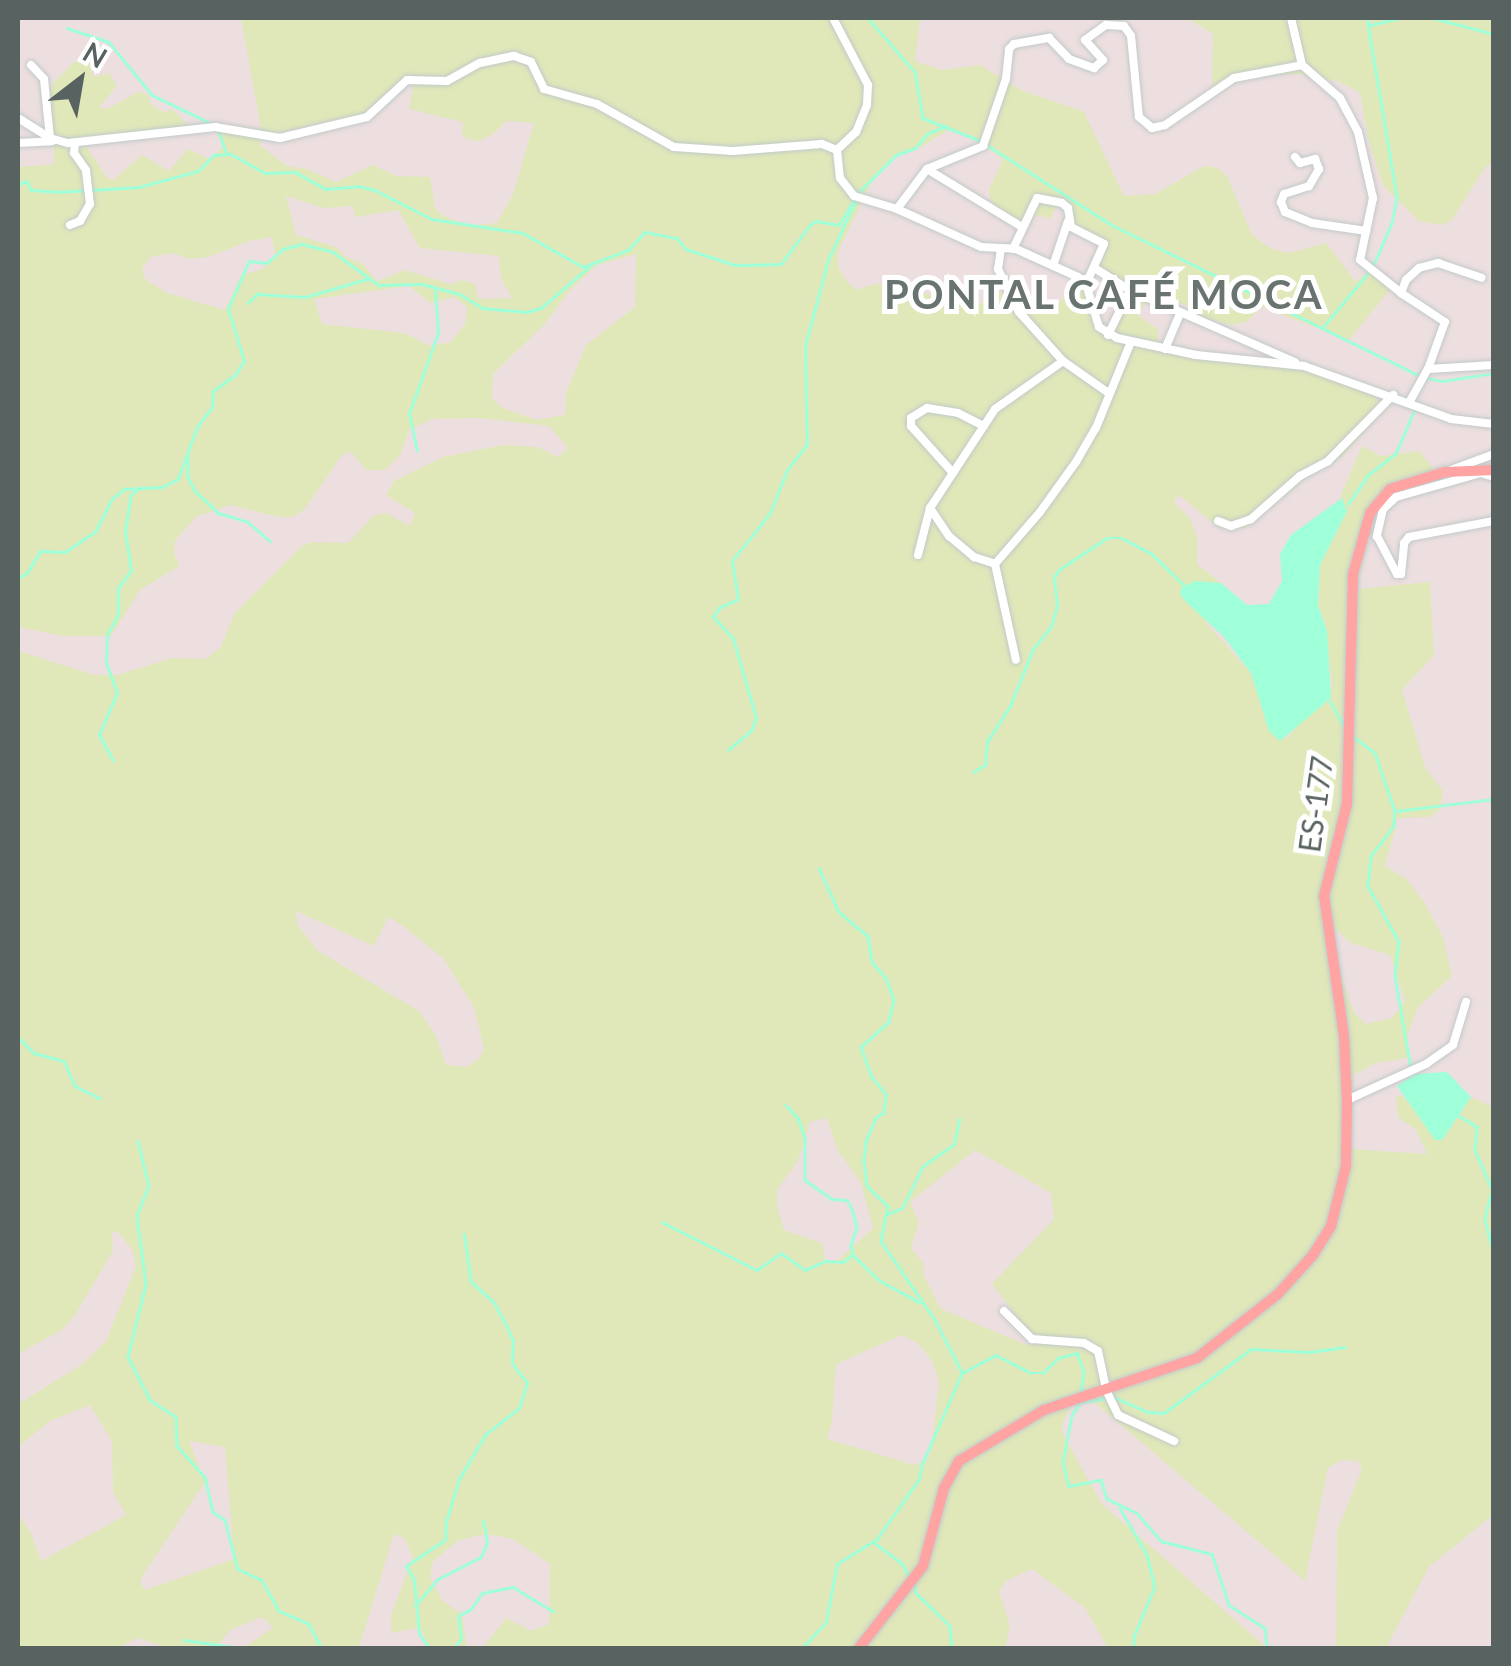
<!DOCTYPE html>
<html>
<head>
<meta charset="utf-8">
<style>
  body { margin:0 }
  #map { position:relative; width:1511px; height:1666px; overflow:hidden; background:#eddfe0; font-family:Lato,sans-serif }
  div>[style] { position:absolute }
  .green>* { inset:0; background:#e0e8b9 }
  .water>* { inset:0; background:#9effd9 }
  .stream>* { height:2.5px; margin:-1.25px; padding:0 1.25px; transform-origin:1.25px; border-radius:1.25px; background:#9effd9 }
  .roads { filter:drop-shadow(0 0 2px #c2cac9) drop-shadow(0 0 2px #c2cac9) }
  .minor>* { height:8px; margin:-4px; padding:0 4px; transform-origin:4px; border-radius:4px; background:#fff }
  .major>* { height:10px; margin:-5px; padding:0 5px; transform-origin:5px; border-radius:5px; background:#ffa3a3 }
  span { translate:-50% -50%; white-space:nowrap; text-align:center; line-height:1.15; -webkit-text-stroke:10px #fff; paint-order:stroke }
  .street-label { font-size:30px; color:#586260 }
  .district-label { font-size:40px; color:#697471; font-weight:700; letter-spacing:2.5px }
  .frame { position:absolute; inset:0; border:20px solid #586260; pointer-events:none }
  .north { position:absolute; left:30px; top:30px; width:100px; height:100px; -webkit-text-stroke:8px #fff; paint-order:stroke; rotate:31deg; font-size:28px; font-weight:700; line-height:40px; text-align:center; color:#586260 }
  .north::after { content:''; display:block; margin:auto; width:35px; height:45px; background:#586260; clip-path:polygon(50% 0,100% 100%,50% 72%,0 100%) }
</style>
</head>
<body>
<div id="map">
  <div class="green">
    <i style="clip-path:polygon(evenodd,241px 18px,920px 18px,915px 61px,942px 70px,980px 65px,1021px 90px,1084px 112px,1124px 196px,1155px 194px,1204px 166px,1217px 168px,1227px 176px,1252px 235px,1270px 248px,1289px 253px,1326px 243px,1356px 282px,1370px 269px,1393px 286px,1349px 340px,1262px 307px,1246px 322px,1231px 325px,1199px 316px,1186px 305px,1148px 296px,1138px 316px,1157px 328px,1160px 353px,1306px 369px,1377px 393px,1377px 400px,1387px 406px,1342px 457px,1308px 477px,1245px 528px,1219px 528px,1179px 495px,1173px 502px,1190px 518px,1197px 536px,1197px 564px,1221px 583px,1195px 581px,1207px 624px,1251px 673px,1269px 731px,1287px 738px,1332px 687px,1325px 623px,1318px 606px,1320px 565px,1347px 511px,1340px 497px,1362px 446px,1381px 456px,1419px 451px,1437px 472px,1390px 491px,1373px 518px,1357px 589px,1430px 582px,1434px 655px,1402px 690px,1425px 767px,1443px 791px,1440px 809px,1430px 817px,1398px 818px,1385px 866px,1407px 879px,1424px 902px,1443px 937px,1452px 976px,1418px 1007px,1408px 1033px,1407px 1058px,1376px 1063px,1353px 1075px,1350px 1149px,1427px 1154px,1416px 1130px,1398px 1117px,1396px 1097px,1400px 1095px,1412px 1104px,1420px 1120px,1451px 1128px,1471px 1097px,1493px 1107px,1494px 1514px,1429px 1567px,1386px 1648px,1336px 1648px,1337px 1531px,1362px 1469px,1358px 1461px,1341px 1460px,1328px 1468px,1305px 1581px,1090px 1399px,1071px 1406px,1062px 1424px,1063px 1434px,1101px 1503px,1267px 1648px,1108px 1648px,1085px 1608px,1032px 1569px,1006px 1581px,999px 1591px,1010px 1626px,1005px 1648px,483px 1648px,506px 1618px,531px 1631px,549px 1624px,550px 1564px,513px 1539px,486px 1534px,459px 1540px,433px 1561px,430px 1577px,442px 1600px,462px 1615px,467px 1648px,426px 1648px,424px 1635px,416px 1628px,391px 1633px,391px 1615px,413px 1557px,404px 1538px,394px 1534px,359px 1648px,243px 1648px,273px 1628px,262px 1617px,230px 1630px,216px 1648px,168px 1648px,138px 1638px,117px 1648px,18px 1648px,18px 1514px,31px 1533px,41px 1561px,126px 1515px,113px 1492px,112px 1441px,90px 1405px,50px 1421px,18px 1447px,18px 1404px,83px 1364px,106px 1341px,136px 1266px,133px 1251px,118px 1232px,112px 1232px,113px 1251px,75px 1315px,62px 1330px,18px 1354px,18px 651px,95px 675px,117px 675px,172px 658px,206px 659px,221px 647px,234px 614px,302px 546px,311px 542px,348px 543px,374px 515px,386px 513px,410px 526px,415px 513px,386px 495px,394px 481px,443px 457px,504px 445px,538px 447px,558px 457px,568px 448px,549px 426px,479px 418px,432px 419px,409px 430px,401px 454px,385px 470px,366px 470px,351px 452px,342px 455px,304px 510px,293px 517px,278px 517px,230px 505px,196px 517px,175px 541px,174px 554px,180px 566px,141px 589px,111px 636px,63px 636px,18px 627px,18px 167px,54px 164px,54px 142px,85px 144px,107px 178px,113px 180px,142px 155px,169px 171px,188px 149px,209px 159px,222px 148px,217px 122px,261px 129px,241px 18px,414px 80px,409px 109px,463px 122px,462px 136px,468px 139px,479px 141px,492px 135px,507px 121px,534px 123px,513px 194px,497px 223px,470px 226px,442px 215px,435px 208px,430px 177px,397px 176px,373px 165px,336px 182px,307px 169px,287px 166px,259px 145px,262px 136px,364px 114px,414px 80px,241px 18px,950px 129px,967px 134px,1003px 159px,989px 190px,991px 204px,1019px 221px,1030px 213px,1050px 219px,1058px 204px,1072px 212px,1072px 228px,1104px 244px,1099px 264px,1122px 296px,1123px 312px,1113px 329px,1103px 329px,1078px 280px,1054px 309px,996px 290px,975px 308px,915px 291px,914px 287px,875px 284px,857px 290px,848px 283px,838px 267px,838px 252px,876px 173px,902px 152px,921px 147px,950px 129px,241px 18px,286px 196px,323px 208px,353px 206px,355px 217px,398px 210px,420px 248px,499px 256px,501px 279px,512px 298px,478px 299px,475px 284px,463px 280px,450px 284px,405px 270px,377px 281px,363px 264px,346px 257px,336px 247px,296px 235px,286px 196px,241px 18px,272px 237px,275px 255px,263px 269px,241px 275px,225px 310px,167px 293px,145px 279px,142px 268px,151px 257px,173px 253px,189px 259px,208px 257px,249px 241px,272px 237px,241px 18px,636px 254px,635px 307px,586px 345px,566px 393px,565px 415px,536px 420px,503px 408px,492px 398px,493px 374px,544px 325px,571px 289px,597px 265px,636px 254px,241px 18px,409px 286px,430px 303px,454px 297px,467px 307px,465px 324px,451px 342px,431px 346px,404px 333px,322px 324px,314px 299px,409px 286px,241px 18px,296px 911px,374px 946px,388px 917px,400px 924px,443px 958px,474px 1007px,484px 1049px,479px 1058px,468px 1067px,446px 1065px,436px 1036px,419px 1011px,318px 951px,297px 924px,296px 911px,241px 18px,1337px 930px,1351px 943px,1390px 955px,1405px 1001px,1392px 1018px,1366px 1024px,1354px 1013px,1341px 975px,1332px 932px,1337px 930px,241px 18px,827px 1118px,837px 1149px,861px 1183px,873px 1228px,838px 1260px,826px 1264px,822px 1243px,784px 1230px,777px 1206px,777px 1190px,798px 1161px,810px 1122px,827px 1118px,241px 18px,975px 1150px,1051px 1193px,1054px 1219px,992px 1284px,1035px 1340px,1027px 1345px,941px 1309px,923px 1274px,924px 1264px,911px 1248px,919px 1222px,910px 1202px,975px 1150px,241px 18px,902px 1335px,918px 1343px,932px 1361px,939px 1383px,931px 1451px,928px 1459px,914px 1465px,827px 1439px,832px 1422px,836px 1364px,902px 1335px,241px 18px,189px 1441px,225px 1447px,234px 1559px,145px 1590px,140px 1583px,143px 1575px,205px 1482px,189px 1441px)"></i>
    <i style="clip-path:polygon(1187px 18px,1493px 18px,1493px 163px,1485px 167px,1452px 220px,1442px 225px,1419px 221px,1383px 186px,1368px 138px,1360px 93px,1337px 81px,1298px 74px,1255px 76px,1212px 90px,1213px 34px)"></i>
    <i style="clip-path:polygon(87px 59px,94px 77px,109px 73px,117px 86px,99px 107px,107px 109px,140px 91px,148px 95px,151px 105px,165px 112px,172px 109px,190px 127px,72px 140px,54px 134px,49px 98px,53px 83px,74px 62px)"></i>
  </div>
  <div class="water">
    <i style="clip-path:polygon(1342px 498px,1347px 511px,1320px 565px,1318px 605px,1327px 631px,1331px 698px,1280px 741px,1269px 731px,1251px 673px,1223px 636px,1187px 603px,1180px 594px,1181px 588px,1195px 581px,1221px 583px,1247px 605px,1269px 604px,1282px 581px,1280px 554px,1291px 535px)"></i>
    <i style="clip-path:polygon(1447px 1072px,1471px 1097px,1442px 1140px,1435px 1140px,1397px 1086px,1414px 1074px)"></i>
  </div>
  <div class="stream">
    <i style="left:868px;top:18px;width:72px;rotate:49deg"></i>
    <i style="left:915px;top:72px;width:47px;rotate:80.1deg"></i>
    <i style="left:923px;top:118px;width:62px;rotate:21.6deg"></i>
    <i style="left:1367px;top:18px;width:182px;rotate:80.5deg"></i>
    <i style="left:1397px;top:198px;width:25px;rotate:101deg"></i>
    <i style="left:1392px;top:223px;width:46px;rotate:113.2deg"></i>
    <i style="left:1433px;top:18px;width:63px;rotate:14.7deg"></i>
    <i style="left:1370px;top:25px;width:31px;rotate:-13deg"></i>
    <i style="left:67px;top:28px;width:44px;rotate:18.4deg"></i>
    <i style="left:109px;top:42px;width:68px;rotate:50.9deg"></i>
    <i style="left:152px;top:95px;width:69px;rotate:25.8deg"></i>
    <i style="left:219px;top:132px;width:21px;rotate:71deg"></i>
    <i style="left:987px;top:145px;width:148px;rotate:32.6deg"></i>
    <i style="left:1112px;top:225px;width:343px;rotate:26.1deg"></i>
    <i style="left:18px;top:184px;width:9px;rotate:-18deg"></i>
    <i style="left:27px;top:181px;width:10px;rotate:66deg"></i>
    <i style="left:31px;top:190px;width:26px;rotate:4deg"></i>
    <i style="left:57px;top:192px;width:82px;rotate:-3.5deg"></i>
    <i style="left:139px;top:187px;width:61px;rotate:-15.2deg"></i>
    <i style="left:198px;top:171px;width:23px;rotate:-45deg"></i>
    <i style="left:214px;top:155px;width:17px;rotate:-3deg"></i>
    <i style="left:231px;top:154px;width:39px;rotate:29deg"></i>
    <i style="left:265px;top:173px;width:30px;rotate:-2deg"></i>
    <i style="left:295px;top:172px;width:35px;rotate:29deg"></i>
    <i style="left:326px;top:189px;width:32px;rotate:-5deg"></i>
    <i style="left:358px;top:186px;width:17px;rotate:13deg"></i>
    <i style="left:375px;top:190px;width:64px;rotate:27deg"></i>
    <i style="left:432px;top:219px;width:92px;rotate:8.7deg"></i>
    <i style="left:523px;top:233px;width:69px;rotate:29.5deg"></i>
    <i style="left:583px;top:267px;width:48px;rotate:-20.7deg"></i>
    <i style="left:628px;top:250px;width:25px;rotate:-47deg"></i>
    <i style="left:645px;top:232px;width:33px;rotate:11deg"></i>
    <i style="left:677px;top:238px;width:14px;rotate:51deg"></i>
    <i style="left:686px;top:249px;width:52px;rotate:18.1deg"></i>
    <i style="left:735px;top:265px;width:46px;rotate:-1.2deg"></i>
    <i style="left:781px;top:264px;width:49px;rotate:-53.4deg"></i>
    <i style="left:810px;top:225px;width:7px;rotate:-34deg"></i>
    <i style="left:816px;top:221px;width:23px;rotate:10deg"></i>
    <i style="left:839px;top:225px;width:29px;rotate:-59deg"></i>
    <i style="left:858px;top:193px;width:54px;rotate:-45deg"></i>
    <i style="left:896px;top:155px;width:20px;rotate:-20deg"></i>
    <i style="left:915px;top:148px;width:18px;rotate:-49deg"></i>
    <i style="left:927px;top:134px;width:21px;rotate:-23deg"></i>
    <i style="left:248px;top:303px;width:13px;rotate:-45deg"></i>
    <i style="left:257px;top:294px;width:48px;rotate:3.6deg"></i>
    <i style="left:305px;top:297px;width:65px;rotate:-16.2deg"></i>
    <i style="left:1323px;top:327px;width:69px;rotate:-50.3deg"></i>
    <i style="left:1427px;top:378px;width:16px;rotate:11deg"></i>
    <i style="left:1443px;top:381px;width:52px;rotate:-8.9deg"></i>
    <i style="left:417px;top:451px;width:38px;rotate:-102deg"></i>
    <i style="left:409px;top:414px;width:86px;rotate:-70.3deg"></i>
    <i style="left:438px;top:333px;width:42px;rotate:-94.1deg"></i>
    <i style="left:188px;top:455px;width:22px;rotate:90deg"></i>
    <i style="left:188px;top:477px;width:16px;rotate:63deg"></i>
    <i style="left:195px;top:491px;width:33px;rotate:43deg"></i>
    <i style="left:219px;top:513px;width:30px;rotate:17deg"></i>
    <i style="left:248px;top:522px;width:29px;rotate:41deg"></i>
    <i style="left:1348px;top:504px;width:35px;rotate:-55deg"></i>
    <i style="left:1368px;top:475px;width:36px;rotate:-38deg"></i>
    <i style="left:1396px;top:453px;width:49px;rotate:-67.1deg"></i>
    <i style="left:18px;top:578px;width:10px;rotate:-29deg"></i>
    <i style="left:27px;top:573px;width:26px;rotate:-59deg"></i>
    <i style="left:40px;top:551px;width:25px;rotate:2deg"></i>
    <i style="left:65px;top:552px;width:36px;rotate:-34deg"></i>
    <i style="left:95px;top:532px;width:37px;rotate:-63deg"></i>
    <i style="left:112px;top:499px;width:16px;rotate:-40deg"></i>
    <i style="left:124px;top:489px;width:38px;rotate:-3deg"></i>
    <i style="left:162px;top:487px;width:18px;rotate:-27deg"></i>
    <i style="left:178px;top:479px;width:55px;rotate:-69.9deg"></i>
    <i style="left:197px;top:427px;width:25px;rotate:-53deg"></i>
    <i style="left:212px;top:407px;width:16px;rotate:-86deg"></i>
    <i style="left:213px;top:391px;width:27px;rotate:-36deg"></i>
    <i style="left:235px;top:375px;width:17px;rotate:-57deg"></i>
    <i style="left:244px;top:361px;width:54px;rotate:-107.1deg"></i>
    <i style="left:228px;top:309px;width:52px;rotate:-66.4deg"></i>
    <i style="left:249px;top:261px;width:18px;rotate:6deg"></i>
    <i style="left:267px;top:263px;width:21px;rotate:-41deg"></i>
    <i style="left:283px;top:249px;width:20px;rotate:-15deg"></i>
    <i style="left:302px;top:244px;width:32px;rotate:14deg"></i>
    <i style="left:333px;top:252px;width:57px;rotate:35.7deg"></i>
    <i style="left:379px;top:285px;width:43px;rotate:-1.3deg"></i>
    <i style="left:422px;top:284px;width:39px;rotate:15deg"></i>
    <i style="left:460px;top:294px;width:26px;rotate:32deg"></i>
    <i style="left:482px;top:308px;width:45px;rotate:5.1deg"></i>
    <i style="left:527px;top:312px;width:15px;rotate:-16deg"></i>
    <i style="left:541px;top:308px;width:63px;rotate:-40.5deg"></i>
    <i style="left:1330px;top:701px;width:31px;rotate:61deg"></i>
    <i style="left:1354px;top:737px;width:26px;rotate:37deg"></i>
    <i style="left:1375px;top:753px;width:61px;rotate:71deg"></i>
    <i style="left:1395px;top:811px;width:15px;rotate:94deg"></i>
    <i style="left:1394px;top:826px;width:39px;rotate:127deg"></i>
    <i style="left:1371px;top:857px;width:29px;rotate:96deg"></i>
    <i style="left:1368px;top:886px;width:64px;rotate:61deg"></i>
    <i style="left:1399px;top:942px;width:34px;rotate:97deg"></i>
    <i style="left:1395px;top:976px;width:94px;rotate:80.2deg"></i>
    <i style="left:728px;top:750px;width:30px;rotate:-40deg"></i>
    <i style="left:751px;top:731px;width:14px;rotate:-69deg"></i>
    <i style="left:756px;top:718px;width:82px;rotate:-106.2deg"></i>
    <i style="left:733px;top:639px;width:30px;rotate:-132deg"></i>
    <i style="left:713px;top:617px;width:11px;rotate:-56deg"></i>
    <i style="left:719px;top:608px;width:21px;rotate:-25deg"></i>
    <i style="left:738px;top:599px;width:38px;rotate:-99deg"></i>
    <i style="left:732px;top:561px;width:61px;rotate:-51.6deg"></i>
    <i style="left:770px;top:513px;width:46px;rotate:-68.4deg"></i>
    <i style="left:787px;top:470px;width:33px;rotate:-52deg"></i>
    <i style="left:807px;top:444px;width:98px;rotate:-91.2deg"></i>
    <i style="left:805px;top:346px;width:89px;rotate:-75deg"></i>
    <i style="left:828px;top:260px;width:66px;rotate:-65deg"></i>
    <i style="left:113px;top:761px;width:30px;rotate:-118deg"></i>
    <i style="left:99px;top:735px;width:46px;rotate:-66.8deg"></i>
    <i style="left:117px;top:693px;width:32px;rotate:-110deg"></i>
    <i style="left:106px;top:663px;width:28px;rotate:-88deg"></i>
    <i style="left:107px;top:635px;width:23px;rotate:-61deg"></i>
    <i style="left:118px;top:615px;width:27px;rotate:-90deg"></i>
    <i style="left:118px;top:588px;width:21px;rotate:-53deg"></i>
    <i style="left:131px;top:571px;width:40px;rotate:-98.5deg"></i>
    <i style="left:125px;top:531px;width:36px;rotate:-81deg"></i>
    <i style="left:131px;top:495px;width:11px;rotate:-41deg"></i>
    <i style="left:973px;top:772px;width:14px;rotate:-30deg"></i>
    <i style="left:985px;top:765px;width:23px;rotate:-85deg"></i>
    <i style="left:987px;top:742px;width:43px;rotate:-57.4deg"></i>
    <i style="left:1010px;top:706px;width:61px;rotate:-68deg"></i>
    <i style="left:1033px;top:649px;width:28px;rotate:-51deg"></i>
    <i style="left:1051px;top:627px;width:22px;rotate:-74deg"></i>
    <i style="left:1057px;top:606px;width:29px;rotate:-96deg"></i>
    <i style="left:1054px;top:577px;width:10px;rotate:-53deg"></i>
    <i style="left:1060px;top:569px;width:56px;rotate:-33.4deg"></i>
    <i style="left:1107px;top:538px;width:15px"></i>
    <i style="left:1122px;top:538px;width:34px;rotate:28deg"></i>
    <i style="left:1152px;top:554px;width:47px;rotate:44.1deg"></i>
    <i style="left:1396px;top:811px;width:99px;rotate:-7deg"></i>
    <i style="left:819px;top:868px;width:48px;rotate:65.6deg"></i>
    <i style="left:839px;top:912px;width:38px;rotate:40deg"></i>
    <i style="left:868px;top:936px;width:26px;rotate:81deg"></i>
    <i style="left:872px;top:962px;width:21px;rotate:49deg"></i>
    <i style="left:886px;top:978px;width:23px;rotate:70deg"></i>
    <i style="left:894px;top:1000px;width:23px;rotate:103deg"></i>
    <i style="left:889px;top:1022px;width:38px;rotate:138deg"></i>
    <i style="left:861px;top:1047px;width:32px;rotate:70deg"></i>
    <i style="left:872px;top:1077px;width:22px;rotate:51deg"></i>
    <i style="left:886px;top:1094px;width:19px;rotate:96deg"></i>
    <i style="left:884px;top:1113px;width:9px;rotate:148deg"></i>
    <i style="left:876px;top:1118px;width:26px;rotate:113deg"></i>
    <i style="left:866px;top:1142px;width:19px;rotate:96deg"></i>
    <i style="left:864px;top:1161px;width:25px;rotate:83deg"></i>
    <i style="left:867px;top:1186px;width:29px;rotate:44deg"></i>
    <i style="left:888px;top:1206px;width:36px;rotate:101deg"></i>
    <i style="left:881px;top:1241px;width:96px;rotate:55.6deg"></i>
    <i style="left:935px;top:1320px;width:59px;rotate:62.6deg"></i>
    <i style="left:18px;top:1037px;width:23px;rotate:45deg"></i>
    <i style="left:34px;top:1053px;width:31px;rotate:15deg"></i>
    <i style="left:64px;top:1061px;width:27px;rotate:66deg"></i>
    <i style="left:75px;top:1086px;width:28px;rotate:26deg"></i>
    <i style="left:786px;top:1105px;width:18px;rotate:47deg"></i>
    <i style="left:798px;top:1118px;width:21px;rotate:71deg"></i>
    <i style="left:805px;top:1138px;width:42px;rotate:90deg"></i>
    <i style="left:805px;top:1180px;width:33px;rotate:35deg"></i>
    <i style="left:832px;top:1199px;width:15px;rotate:4deg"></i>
    <i style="left:847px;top:1200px;width:10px;rotate:61deg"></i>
    <i style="left:852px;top:1209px;width:19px;rotate:74deg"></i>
    <i style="left:857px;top:1227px;width:20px;rotate:108deg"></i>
    <i style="left:851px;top:1246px;width:9px;rotate:77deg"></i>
    <i style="left:853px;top:1255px;width:36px;rotate:44deg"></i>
    <i style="left:879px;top:1280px;width:46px;rotate:28.8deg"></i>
    <i style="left:1458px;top:1115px;width:22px;rotate:32deg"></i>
    <i style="left:1477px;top:1127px;width:23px;rotate:95deg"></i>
    <i style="left:1475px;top:1150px;width:48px;rotate:66.6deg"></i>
    <i style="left:138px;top:1141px;width:46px;rotate:76.3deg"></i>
    <i style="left:149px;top:1186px;width:32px;rotate:112deg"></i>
    <i style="left:137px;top:1216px;width:70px;rotate:82.6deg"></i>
    <i style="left:146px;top:1285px;width:74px;rotate:104deg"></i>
    <i style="left:128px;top:1357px;width:48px;rotate:62.9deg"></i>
    <i style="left:150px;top:1400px;width:31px;rotate:33deg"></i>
    <i style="left:176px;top:1417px;width:29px;rotate:88deg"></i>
    <i style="left:177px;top:1446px;width:42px;rotate:47.9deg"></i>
    <i style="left:205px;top:1477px;width:36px;rotate:77deg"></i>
    <i style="left:213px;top:1512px;width:14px;rotate:34deg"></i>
    <i style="left:225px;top:1520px;width:51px;rotate:75.1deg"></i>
    <i style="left:238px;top:1569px;width:26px;rotate:25deg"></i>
    <i style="left:262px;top:1580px;width:35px;rotate:61deg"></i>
    <i style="left:279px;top:1611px;width:33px;rotate:23deg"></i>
    <i style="left:309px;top:1624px;width:27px;rotate:62deg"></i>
    <i style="left:1492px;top:1192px;width:28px;rotate:105deg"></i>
    <i style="left:1485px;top:1219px;width:37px;rotate:76deg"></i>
    <i style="left:888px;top:1214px;width:15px;rotate:-23deg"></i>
    <i style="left:902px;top:1208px;width:47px;rotate:-63.4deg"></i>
    <i style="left:923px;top:1166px;width:38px;rotate:-35deg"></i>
    <i style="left:954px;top:1144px;width:25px;rotate:-78deg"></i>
    <i style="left:662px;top:1222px;width:106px;rotate:26.8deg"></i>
    <i style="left:757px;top:1270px;width:29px;rotate:-35deg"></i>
    <i style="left:781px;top:1253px;width:29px;rotate:35deg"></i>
    <i style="left:805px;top:1270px;width:22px;rotate:-24deg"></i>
    <i style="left:825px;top:1261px;width:18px;rotate:3deg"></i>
    <i style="left:843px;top:1262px;width:11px;rotate:-38deg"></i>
    <i style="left:1082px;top:1400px;width:19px;rotate:122deg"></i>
    <i style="left:1072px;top:1416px;width:47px;rotate:101.1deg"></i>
    <i style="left:1063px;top:1462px;width:25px;rotate:76deg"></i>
    <i style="left:1069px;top:1486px;width:33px;rotate:-11deg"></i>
    <i style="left:1101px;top:1480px;width:20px;rotate:72deg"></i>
    <i style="left:1107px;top:1499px;width:33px;rotate:25deg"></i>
    <i style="left:1137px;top:1513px;width:37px;rotate:49deg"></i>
    <i style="left:1161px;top:1541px;width:53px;rotate:14.3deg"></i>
    <i style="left:1212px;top:1554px;width:54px;rotate:71.6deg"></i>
    <i style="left:1229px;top:1605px;width:43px;rotate:32.6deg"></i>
    <i style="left:1265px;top:1628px;width:20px;rotate:84deg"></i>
    <i style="left:1083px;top:1402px;width:31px;rotate:-9deg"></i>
    <i style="left:1114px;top:1397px;width:36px;rotate:24deg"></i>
    <i style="left:1147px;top:1412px;width:17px;rotate:3deg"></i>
    <i style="left:1164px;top:1413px;width:108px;rotate:-36.3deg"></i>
    <i style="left:1251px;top:1349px;width:59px;rotate:2.9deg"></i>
    <i style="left:1310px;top:1352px;width:35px;rotate:-8deg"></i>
    <i style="left:1120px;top:1508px;width:54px;rotate:60.1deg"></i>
    <i style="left:1147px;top:1555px;width:33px;rotate:76deg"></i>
    <i style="left:1155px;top:1587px;width:54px;rotate:112.8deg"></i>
    <i style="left:1134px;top:1637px;width:11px;rotate:90deg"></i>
    <i style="left:875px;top:1543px;width:34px;rotate:37deg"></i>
    <i style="left:902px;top:1563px;width:18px;rotate:63deg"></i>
    <i style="left:915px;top:1585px;width:8px;rotate:83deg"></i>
    <i style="left:916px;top:1593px;width:47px;rotate:44.1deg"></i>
    <i style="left:950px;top:1626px;width:22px;rotate:85deg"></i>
    <i style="left:415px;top:1606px;width:35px;rotate:-50deg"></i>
    <i style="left:438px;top:1579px;width:48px;rotate:-27.1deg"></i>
    <i style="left:481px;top:1557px;width:15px;rotate:-67deg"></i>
    <i style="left:487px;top:1543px;width:22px;rotate:-100deg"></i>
    <i style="left:184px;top:1640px;width:57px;rotate:8.1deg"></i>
    <i style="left:429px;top:1648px;width:17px;rotate:-126deg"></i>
    <i style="left:419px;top:1634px;width:54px;rotate:-95.3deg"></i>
    <i style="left:414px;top:1580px;width:16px;rotate:-120deg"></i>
    <i style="left:406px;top:1566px;width:47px;rotate:-33.7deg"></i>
    <i style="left:445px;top:1540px;width:18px;rotate:-87deg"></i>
    <i style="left:446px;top:1522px;width:45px;rotate:-73.2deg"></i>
    <i style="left:459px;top:1479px;width:51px;rotate:-59.4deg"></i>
    <i style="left:485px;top:1435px;width:43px;rotate:-38.5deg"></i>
    <i style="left:519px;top:1408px;width:26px;rotate:-72deg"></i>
    <i style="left:527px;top:1383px;width:24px;rotate:-128deg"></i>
    <i style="left:512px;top:1364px;width:23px;rotate:-88deg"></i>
    <i style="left:513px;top:1341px;width:17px;rotate:-114deg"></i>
    <i style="left:506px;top:1325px;width:26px;rotate:-119deg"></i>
    <i style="left:493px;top:1302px;width:30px;rotate:-138deg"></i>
    <i style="left:471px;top:1282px;width:48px;rotate:-98.5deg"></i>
    <i style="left:454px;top:1648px;width:11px;rotate:-52deg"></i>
    <i style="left:461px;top:1639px;width:23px;rotate:-97deg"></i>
    <i style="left:458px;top:1616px;width:15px;rotate:-28deg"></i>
    <i style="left:471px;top:1609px;width:19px;rotate:-55deg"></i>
    <i style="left:482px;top:1593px;width:32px;rotate:-11deg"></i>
    <i style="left:513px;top:1587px;width:47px;rotate:31deg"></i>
    <i style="left:802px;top:1648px;width:35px;rotate:-47deg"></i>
    <i style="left:826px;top:1622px;width:59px;rotate:-79.3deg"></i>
    <i style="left:837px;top:1564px;width:47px;rotate:-32deg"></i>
    <i style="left:877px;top:1539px;width:73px;rotate:-55deg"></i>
    <i style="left:919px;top:1479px;width:15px;rotate:-79deg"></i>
    <i style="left:922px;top:1464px;width:99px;rotate:-66.3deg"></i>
    <i style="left:962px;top:1373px;width:38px;rotate:-28deg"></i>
    <i style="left:996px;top:1355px;width:39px;rotate:27deg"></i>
    <i style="left:1031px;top:1373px;width:12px"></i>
    <i style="left:1043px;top:1373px;width:21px;rotate:-45deg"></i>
    <i style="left:1058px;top:1358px;width:20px;rotate:-15deg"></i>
    <i style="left:1077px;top:1353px;width:20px;rotate:70deg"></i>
    <i style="left:1084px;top:1372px;width:20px;rotate:99deg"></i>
  </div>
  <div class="roads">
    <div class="minor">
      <i style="left:833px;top:18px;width:76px;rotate:62.4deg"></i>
      <i style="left:868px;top:85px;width:20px;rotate:93deg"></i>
      <i style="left:867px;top:105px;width:29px;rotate:112deg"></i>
      <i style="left:856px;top:132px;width:26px;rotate:137deg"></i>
      <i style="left:837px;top:150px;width:28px;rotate:84deg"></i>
      <i style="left:840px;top:178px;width:23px;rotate:52deg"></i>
      <i style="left:854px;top:196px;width:45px;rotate:16.8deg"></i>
      <i style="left:897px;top:209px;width:92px;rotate:24.3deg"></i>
      <i style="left:981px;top:247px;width:35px;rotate:3deg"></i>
      <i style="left:1016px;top:249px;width:68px;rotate:24.3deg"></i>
      <i style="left:1078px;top:277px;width:11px;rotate:41deg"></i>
      <i style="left:1086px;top:284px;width:45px;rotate:73.2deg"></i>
      <i style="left:1099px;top:327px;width:21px;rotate:31deg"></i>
      <i style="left:1117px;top:338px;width:81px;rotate:12.1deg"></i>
      <i style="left:1196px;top:355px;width:109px;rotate:5.8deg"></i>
      <i style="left:1304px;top:366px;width:156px;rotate:19.8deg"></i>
      <i style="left:1451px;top:419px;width:43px;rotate:6.6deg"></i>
      <i style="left:1291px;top:18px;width:48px;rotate:76.8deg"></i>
      <i style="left:1302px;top:65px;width:50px;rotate:41deg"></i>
      <i style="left:1340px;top:98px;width:38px;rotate:62deg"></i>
      <i style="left:1358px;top:132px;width:68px;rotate:77.2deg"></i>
      <i style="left:1373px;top:198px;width:63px;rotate:101.8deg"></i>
      <i style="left:1360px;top:260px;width:53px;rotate:38.8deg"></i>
      <i style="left:31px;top:65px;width:19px;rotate:47deg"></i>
      <i style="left:44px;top:79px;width:59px;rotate:84.2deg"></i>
      <i style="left:18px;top:118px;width:38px;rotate:32deg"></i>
      <i style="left:50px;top:138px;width:19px;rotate:16deg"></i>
      <i style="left:68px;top:143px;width:148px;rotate:-6.2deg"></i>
      <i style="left:215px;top:127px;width:66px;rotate:9.6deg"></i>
      <i style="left:280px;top:138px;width:89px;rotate:-13.6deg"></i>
      <i style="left:367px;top:117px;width:54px;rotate:-42.8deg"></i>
      <i style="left:407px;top:80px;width:40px;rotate:1.4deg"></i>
      <i style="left:447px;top:81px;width:38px;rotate:-29deg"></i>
      <i style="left:480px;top:63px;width:35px;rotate:-12deg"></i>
      <i style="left:514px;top:56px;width:18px;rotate:19deg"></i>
      <i style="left:531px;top:62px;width:30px;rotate:64deg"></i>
      <i style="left:544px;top:89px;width:55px;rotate:15.8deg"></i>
      <i style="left:597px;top:104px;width:88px;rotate:29.2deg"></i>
      <i style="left:674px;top:147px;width:59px;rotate:3.9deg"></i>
      <i style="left:733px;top:151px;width:89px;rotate:-4.5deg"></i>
      <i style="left:822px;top:144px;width:16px;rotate:22deg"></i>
      <i style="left:18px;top:143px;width:34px;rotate:-3deg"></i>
      <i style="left:1295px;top:157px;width:8px;rotate:50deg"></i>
      <i style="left:1300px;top:163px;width:16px;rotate:-15deg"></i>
      <i style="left:1315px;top:159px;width:11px;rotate:68deg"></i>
      <i style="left:1319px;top:169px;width:20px;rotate:120deg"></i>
      <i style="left:1309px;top:186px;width:26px;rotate:162deg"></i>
      <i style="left:1284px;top:194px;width:9px;rotate:111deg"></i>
      <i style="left:1281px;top:202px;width:11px;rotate:68deg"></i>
      <i style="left:1285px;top:212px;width:29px;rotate:22deg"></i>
      <i style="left:1312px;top:223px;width:55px;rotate:8.4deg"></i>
      <i style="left:927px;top:169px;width:111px;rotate:31.4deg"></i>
      <i style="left:897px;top:209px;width:50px;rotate:-53.1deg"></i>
      <i style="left:927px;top:169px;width:61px;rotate:-22.3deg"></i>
      <i style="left:983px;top:146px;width:71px;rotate:-71.1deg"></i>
      <i style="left:1006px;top:79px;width:30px;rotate:-84deg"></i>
      <i style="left:1009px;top:49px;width:7px;rotate:-45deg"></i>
      <i style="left:1014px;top:44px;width:36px;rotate:-10deg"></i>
      <i style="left:1049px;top:38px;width:29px;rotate:46deg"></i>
      <i style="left:1069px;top:59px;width:27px;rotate:20deg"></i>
      <i style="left:1094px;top:68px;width:12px;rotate:-42deg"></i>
      <i style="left:1103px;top:60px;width:27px;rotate:-132deg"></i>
      <i style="left:1085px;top:40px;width:26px;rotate:-36deg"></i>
      <i style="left:1106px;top:25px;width:18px;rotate:3deg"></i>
      <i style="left:1124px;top:26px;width:12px;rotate:55deg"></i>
      <i style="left:1131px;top:36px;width:81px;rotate:84.4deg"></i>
      <i style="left:1139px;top:117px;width:17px;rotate:40deg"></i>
      <i style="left:1152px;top:128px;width:13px;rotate:-13deg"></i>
      <i style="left:1165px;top:125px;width:83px;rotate:-34.3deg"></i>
      <i style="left:1234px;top:78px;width:69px;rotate:-10.8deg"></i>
      <i style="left:70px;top:225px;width:11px;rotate:-22deg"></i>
      <i style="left:80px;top:221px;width:20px;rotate:-60deg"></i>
      <i style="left:90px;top:204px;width:34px;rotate:-97deg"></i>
      <i style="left:86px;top:170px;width:21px;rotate:-125deg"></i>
      <i style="left:74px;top:153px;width:10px;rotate:-84deg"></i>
      <i style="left:1001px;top:248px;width:21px;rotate:98deg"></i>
      <i style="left:998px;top:269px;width:48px;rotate:64deg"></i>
      <i style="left:1019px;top:312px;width:66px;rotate:48.1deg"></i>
      <i style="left:1063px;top:361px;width:57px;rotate:35.1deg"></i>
      <i style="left:1013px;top:249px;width:56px;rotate:-64.8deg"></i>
      <i style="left:1037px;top:198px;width:25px;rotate:11deg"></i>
      <i style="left:1062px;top:203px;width:8px;rotate:40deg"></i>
      <i style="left:1068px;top:208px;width:19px;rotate:81deg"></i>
      <i style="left:1071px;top:227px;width:37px;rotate:27deg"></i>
      <i style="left:1104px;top:244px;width:44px;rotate:114.2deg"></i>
      <i style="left:1053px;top:266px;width:47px;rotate:-71.6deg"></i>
      <i style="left:1096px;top:269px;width:40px;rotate:32deg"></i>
      <i style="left:1130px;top:290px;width:180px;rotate:23.6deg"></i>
      <i style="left:1108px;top:335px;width:50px;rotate:-63.9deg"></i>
      <i style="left:1165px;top:349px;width:39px;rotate:-67deg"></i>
      <i style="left:1428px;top:369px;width:50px;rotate:-70.1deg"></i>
      <i style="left:1445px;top:322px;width:53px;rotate:-146.6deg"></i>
      <i style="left:1401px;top:293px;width:14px;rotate:-69deg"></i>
      <i style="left:1406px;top:280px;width:18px;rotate:-43deg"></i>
      <i style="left:1419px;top:268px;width:20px;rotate:-15deg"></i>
      <i style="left:1438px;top:263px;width:46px;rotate:18.8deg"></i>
      <i style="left:1410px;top:401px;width:37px;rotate:-61deg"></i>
      <i style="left:1428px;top:369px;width:66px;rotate:-3.5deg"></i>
      <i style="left:1451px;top:470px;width:46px;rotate:-20.4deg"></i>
      <i style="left:953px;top:473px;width:63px;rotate:-131.8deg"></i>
      <i style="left:911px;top:426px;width:8px;rotate:-90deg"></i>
      <i style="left:911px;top:418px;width:19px;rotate:-32deg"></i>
      <i style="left:927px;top:408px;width:31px;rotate:9deg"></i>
      <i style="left:958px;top:413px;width:29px;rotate:27deg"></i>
      <i style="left:1494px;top:477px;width:14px;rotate:-163deg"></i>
      <i style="left:1481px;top:473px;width:88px;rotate:164.2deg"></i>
      <i style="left:1396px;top:497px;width:18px;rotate:137deg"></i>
      <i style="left:1383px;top:509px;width:28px;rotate:103deg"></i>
      <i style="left:1377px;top:536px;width:43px;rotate:62.2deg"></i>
      <i style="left:1397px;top:574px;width:4px"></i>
      <i style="left:1401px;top:574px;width:31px;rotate:-84deg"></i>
      <i style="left:1404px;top:543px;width:8px;rotate:-50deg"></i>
      <i style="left:1409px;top:537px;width:86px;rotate:-10.7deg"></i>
      <i style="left:930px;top:508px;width:34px;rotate:56deg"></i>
      <i style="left:949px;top:536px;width:33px;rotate:40deg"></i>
      <i style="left:974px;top:557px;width:22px;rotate:18deg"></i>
      <i style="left:995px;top:564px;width:98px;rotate:77.7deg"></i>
      <i style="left:1218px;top:521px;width:14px;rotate:21deg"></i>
      <i style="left:1231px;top:526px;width:21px;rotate:-19deg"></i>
      <i style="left:1251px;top:519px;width:65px;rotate:-41.3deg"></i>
      <i style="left:1300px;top:476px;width:32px;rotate:-28deg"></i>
      <i style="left:1328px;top:461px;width:93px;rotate:-45.4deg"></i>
      <i style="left:918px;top:555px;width:49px;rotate:-75.7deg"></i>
      <i style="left:930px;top:508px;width:118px;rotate:-56.7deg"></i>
      <i style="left:995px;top:409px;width:83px;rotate:-35.2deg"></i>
      <i style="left:995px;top:564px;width:69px;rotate:-49.1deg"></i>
      <i style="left:1040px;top:512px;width:62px;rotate:-54.2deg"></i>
      <i style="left:1076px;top:462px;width:39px;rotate:-60deg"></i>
      <i style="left:1096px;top:428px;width:93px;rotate:-67.9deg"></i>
      <i style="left:1347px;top:1100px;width:87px;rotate:-24.5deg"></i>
      <i style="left:1426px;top:1064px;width:33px;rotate:-35deg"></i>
      <i style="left:1453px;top:1045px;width:45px;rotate:-73.2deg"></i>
      <i style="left:1004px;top:1311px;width:40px;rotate:45deg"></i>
      <i style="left:1032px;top:1339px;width:52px;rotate:4.4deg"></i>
      <i style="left:1084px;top:1343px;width:16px;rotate:30deg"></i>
      <i style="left:1098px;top:1351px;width:40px;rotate:78deg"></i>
      <i style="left:1106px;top:1390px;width:28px;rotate:64deg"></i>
      <i style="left:1118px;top:1415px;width:62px;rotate:24.9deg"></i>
    </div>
    <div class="major">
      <i style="left:859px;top:1648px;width:104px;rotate:-52deg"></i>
      <i style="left:923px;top:1566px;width:81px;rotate:-74.9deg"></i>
      <i style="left:944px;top:1488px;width:31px;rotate:-61deg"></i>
      <i style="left:959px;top:1461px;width:99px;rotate:-31deg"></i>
      <i style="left:1044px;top:1410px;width:162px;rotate:-18.8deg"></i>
      <i style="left:1197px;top:1358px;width:103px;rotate:-38.3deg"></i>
      <i style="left:1278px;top:1294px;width:52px;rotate:-48.1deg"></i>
      <i style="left:1313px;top:1255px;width:34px;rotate:-58deg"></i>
      <i style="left:1331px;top:1226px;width:62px;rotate:-76deg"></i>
      <i style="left:1346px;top:1166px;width:66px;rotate:-89.1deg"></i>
      <i style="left:1347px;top:1100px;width:64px;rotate:-92.7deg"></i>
      <i style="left:1344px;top:1036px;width:141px;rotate:-98.1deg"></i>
      <i style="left:1324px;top:896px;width:95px;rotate:-76deg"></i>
      <i style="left:1347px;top:804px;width:230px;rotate:-88.5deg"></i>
      <i style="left:1353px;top:574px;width:63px;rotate:-74.4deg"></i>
      <i style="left:1370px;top:513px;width:31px;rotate:-50deg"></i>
      <i style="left:1390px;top:489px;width:58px;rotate:-17.2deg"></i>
      <i style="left:1445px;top:472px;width:49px;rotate:-2.3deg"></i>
    </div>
  </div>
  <div class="street-label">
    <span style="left:1315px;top:804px;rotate:-82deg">ES-177</span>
  </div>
  <div class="district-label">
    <span style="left:1104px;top:294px">PONTAL CAFÉ MOCA</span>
  </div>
  <div class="frame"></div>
  <div class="north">N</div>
</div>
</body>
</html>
